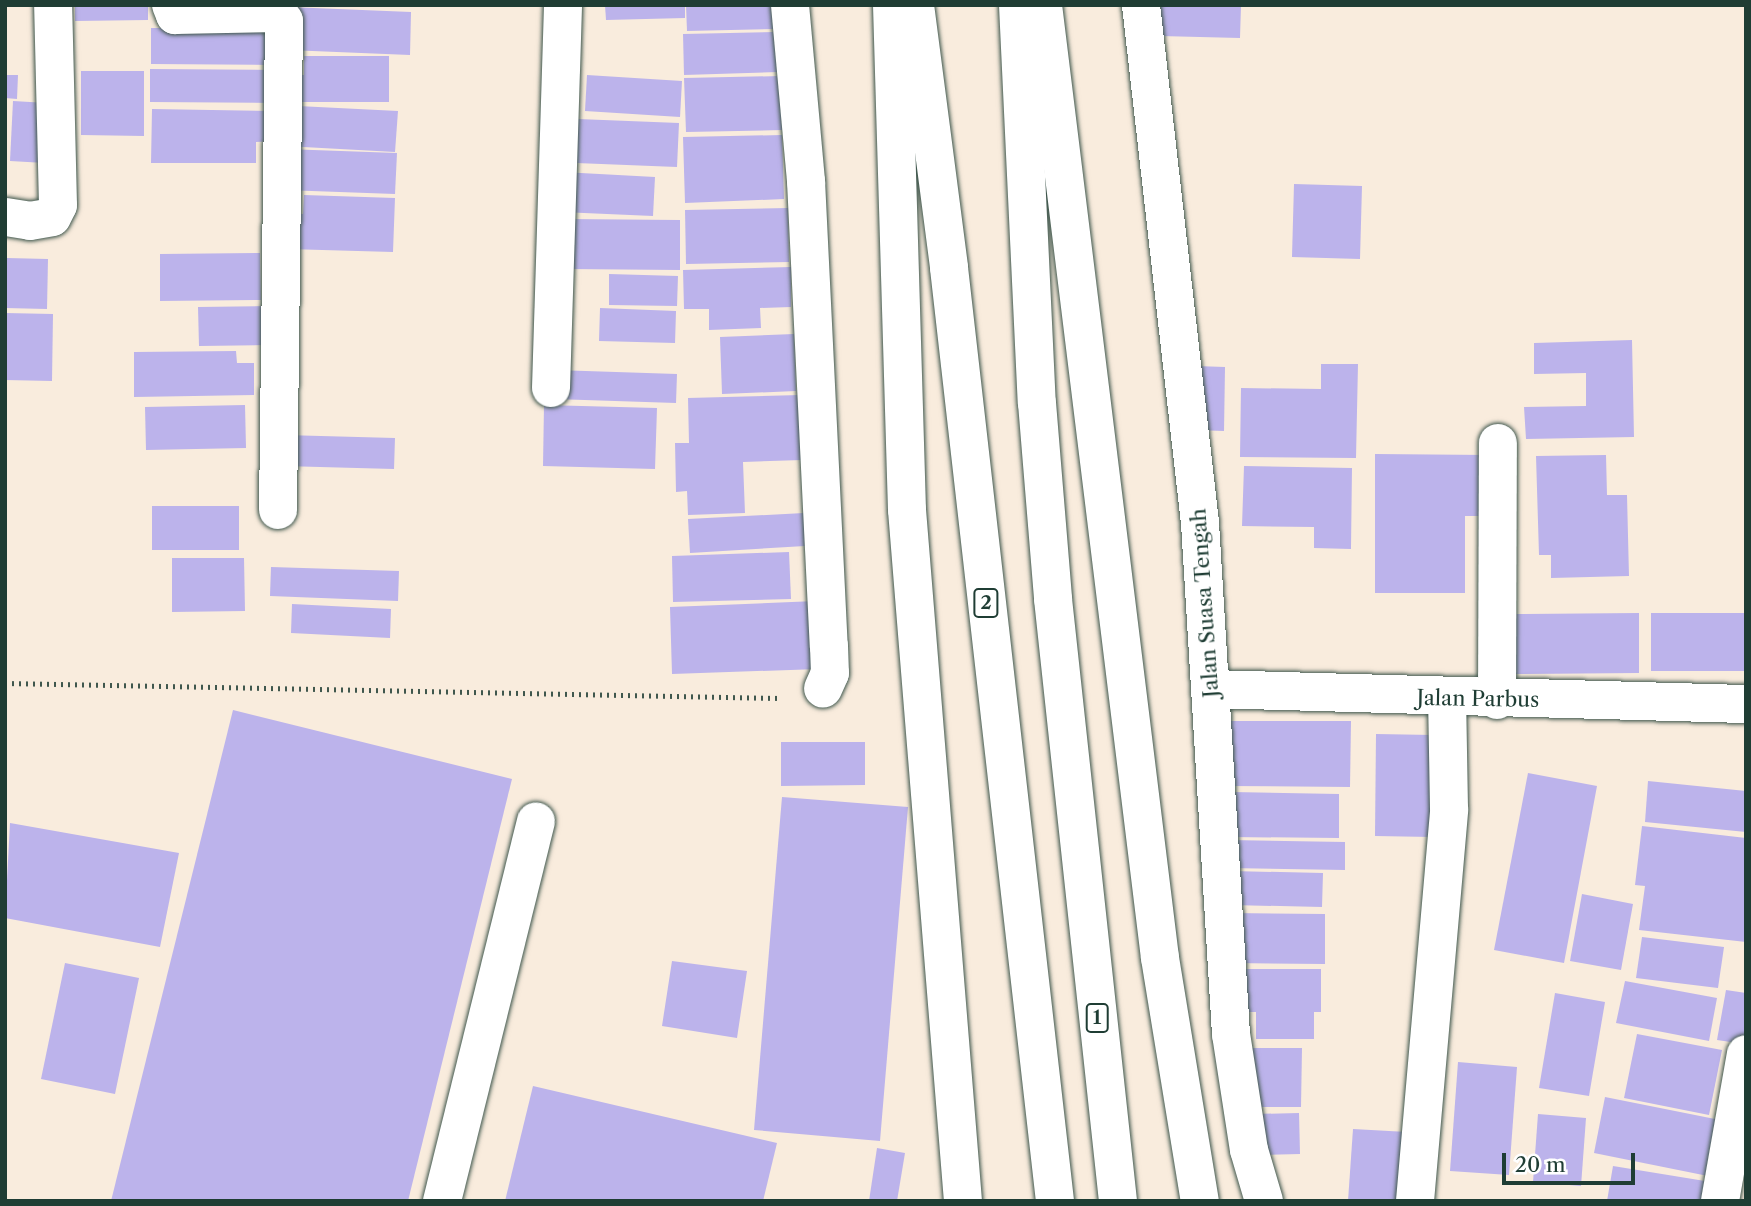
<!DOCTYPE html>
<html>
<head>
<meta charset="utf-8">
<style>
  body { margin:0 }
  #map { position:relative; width:1751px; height:1206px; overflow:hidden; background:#f9ecdd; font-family:"Libre Caslon Text",serif }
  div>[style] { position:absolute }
  .building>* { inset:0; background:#bcb3eb }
  .path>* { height:4.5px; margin-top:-2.25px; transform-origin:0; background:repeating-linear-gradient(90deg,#40574d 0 2px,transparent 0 7px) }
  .roads { filter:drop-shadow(0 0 2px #40574d) drop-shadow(0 0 2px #40574d) }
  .minor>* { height:38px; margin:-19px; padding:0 19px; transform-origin:19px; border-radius:19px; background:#fff }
  .highway>* { height:38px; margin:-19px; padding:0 19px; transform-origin:19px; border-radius:19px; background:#fff }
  span { translate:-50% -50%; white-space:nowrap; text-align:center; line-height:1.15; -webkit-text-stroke:5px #fff; paint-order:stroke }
  .shield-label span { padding:2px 5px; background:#fff; border:2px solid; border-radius:5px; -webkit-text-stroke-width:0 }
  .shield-label { font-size:19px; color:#1f3d34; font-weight:700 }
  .street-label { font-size:21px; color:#1f3d34 }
  .frame { position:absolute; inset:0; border:7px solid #1f3d34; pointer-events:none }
  .scale { position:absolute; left:1502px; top:1153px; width:133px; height:32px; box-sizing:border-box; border:4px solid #1f3d34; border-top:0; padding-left:9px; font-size:21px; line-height:24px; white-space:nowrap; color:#1f3d34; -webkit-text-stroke:5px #fff; paint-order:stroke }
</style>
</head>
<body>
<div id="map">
  <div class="building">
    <i style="clip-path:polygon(75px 5px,148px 5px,148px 20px,75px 21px)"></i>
    <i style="clip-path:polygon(605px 5px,685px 5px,685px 18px,606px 20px)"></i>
    <i style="clip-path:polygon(686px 5px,774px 5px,775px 29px,687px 31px)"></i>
    <i style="clip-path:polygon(1161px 5px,1241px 5px,1240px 38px,1160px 36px)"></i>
    <i style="clip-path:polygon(289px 7px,411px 12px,410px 55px,288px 50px)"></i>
    <i style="clip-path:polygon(151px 28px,276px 28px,276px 65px,151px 64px)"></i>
    <i style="clip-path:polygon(777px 32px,778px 72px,684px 75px,683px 34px)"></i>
    <i style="clip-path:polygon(304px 56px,389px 56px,389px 102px,287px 102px,288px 75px,304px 75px)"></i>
    <i style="clip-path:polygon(150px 69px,275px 70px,275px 103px,150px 102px)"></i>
    <i style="clip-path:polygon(81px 71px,144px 71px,144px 136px,81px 135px)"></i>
    <i style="clip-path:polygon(5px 75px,18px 75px,17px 99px,5px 98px)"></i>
    <i style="clip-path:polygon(587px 75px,682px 81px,680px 117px,585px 111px)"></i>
    <i style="clip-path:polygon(781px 76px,782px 130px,686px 132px,684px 78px)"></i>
    <i style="clip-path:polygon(13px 101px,47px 103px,45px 163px,10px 161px)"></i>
    <i style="clip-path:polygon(298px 106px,398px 111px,395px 152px,285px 146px)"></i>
    <i style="clip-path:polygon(152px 109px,274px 111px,274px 141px,256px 142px,256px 163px,151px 163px)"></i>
    <i style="clip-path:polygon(578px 119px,679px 123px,677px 167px,576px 163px)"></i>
    <i style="clip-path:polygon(782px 135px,784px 199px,685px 203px,683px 137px)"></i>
    <i style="clip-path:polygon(285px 149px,397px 153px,395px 194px,284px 190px)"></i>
    <i style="clip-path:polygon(562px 172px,655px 177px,653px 216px,561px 212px)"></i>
    <i style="clip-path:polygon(1294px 184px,1362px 186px,1360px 259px,1292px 257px)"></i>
    <i style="clip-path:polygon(304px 195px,395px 198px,393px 252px,287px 249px,289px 213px,303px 214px)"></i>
    <i style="clip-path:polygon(788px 208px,789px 262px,686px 264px,685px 210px)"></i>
    <i style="clip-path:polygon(567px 219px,680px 220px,680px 270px,567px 269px)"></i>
    <i style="clip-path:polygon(260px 253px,261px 300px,160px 301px,160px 254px)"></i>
    <i style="clip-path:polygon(7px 258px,48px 259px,47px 309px,5px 308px)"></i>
    <i style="clip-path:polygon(791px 267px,791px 307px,760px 308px,761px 328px,709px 330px,709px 309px,684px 309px,683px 270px)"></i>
    <i style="clip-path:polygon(609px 274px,678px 276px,677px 306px,609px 305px)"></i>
    <i style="clip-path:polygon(266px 306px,266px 345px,199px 346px,198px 307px)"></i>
    <i style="clip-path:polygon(600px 308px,676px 311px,675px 343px,599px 341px)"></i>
    <i style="clip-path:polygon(5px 313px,53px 314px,52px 381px,5px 380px)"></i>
    <i style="clip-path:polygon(794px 334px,796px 391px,722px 394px,720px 337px)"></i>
    <i style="clip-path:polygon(1632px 340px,1634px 437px,1526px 439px,1524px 407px,1586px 406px,1586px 373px,1534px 374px,1534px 343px)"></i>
    <i style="clip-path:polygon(236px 351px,237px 363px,254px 363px,254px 395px,134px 397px,134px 352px)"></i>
    <i style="clip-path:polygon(1321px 364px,1358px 364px,1356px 458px,1240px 457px,1241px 388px,1321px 389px)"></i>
    <i style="clip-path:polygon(1196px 366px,1225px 367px,1224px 431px,1195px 430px)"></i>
    <i style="clip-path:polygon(555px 370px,677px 374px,676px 403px,554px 399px)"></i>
    <i style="clip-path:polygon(800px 395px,802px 460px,743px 462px,745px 513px,688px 515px,687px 491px,676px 492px,675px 443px,689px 443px,688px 398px)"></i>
    <i style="clip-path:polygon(245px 405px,246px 448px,146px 450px,145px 407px)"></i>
    <i style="clip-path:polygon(544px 405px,657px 408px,655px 469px,543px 466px)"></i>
    <i style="clip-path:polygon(284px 435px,395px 438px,394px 469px,283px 466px)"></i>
    <i style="clip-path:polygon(1375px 454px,1488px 455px,1487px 516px,1465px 516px,1465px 593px,1375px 593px)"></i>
    <i style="clip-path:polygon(1606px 455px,1607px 495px,1627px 495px,1629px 576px,1551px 578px,1551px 555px,1539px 555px,1536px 456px)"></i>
    <i style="clip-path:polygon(1244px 466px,1352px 468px,1351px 549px,1314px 548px,1314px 527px,1242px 526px)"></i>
    <i style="clip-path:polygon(152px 506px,239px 506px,239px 550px,152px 550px)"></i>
    <i style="clip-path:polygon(804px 513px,805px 546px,690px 553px,688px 519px)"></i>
    <i style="clip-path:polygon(789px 552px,791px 599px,673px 602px,672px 556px)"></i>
    <i style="clip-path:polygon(172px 558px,244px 558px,245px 611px,172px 612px)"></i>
    <i style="clip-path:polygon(271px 567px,399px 571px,398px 601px,270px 596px)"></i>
    <i style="clip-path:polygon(816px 601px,819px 669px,672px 674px,670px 607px)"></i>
    <i style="clip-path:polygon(292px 604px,391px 609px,390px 638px,291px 633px)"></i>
    <i style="clip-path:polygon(1639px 613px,1639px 673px,1512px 674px,1511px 614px)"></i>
    <i style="clip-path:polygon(1651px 613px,1746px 613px,1746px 671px,1651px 671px)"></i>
    <i style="clip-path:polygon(233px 710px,512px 779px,408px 1201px,111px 1201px)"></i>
    <i style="clip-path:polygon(1228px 721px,1351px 721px,1350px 787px,1227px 786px)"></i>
    <i style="clip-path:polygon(1376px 734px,1433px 735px,1432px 837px,1375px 836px)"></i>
    <i style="clip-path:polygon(781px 742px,865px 742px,865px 785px,781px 786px)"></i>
    <i style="clip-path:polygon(1528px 773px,1597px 786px,1564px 963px,1494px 950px)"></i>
    <i style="clip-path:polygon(1648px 781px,1746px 791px,1746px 832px,1645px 822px)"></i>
    <i style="clip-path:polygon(1232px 792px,1339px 794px,1339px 838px,1231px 837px)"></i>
    <i style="clip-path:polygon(782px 797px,908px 807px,880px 1141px,754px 1130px)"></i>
    <i style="clip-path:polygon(10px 823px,179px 853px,160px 947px,5px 918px)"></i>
    <i style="clip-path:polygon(1642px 826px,1746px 838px,1746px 942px,1639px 930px,1645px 886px,1635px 885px)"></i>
    <i style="clip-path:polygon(1229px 840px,1345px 842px,1345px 870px,1228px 868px)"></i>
    <i style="clip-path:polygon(1231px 871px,1323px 873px,1322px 907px,1231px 905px)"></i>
    <i style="clip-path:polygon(1582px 894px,1633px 904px,1621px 970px,1570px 961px)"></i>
    <i style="clip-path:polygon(1231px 913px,1325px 914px,1325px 964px,1230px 963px)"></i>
    <i style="clip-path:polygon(1642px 937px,1724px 947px,1718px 988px,1636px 978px)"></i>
    <i style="clip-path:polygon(672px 961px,747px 971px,737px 1038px,662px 1026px)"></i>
    <i style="clip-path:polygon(65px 963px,139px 978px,115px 1094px,41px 1079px)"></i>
    <i style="clip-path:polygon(1246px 969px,1321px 969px,1321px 1012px,1314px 1012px,1314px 1039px,1256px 1039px,1256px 1012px,1246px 1012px)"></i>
    <i style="clip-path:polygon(1625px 981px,1717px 998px,1709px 1041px,1616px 1023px)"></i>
    <i style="clip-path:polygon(1726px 990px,1746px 993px,1744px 1044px,1717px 1040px)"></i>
    <i style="clip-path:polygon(1555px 993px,1605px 1002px,1589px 1096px,1539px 1088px)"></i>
    <i style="clip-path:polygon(1637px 1034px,1722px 1050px,1709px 1115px,1624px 1098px)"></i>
    <i style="clip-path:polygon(1245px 1048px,1302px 1048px,1301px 1107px,1244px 1107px)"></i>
    <i style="clip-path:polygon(1458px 1062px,1517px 1067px,1509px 1175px,1450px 1171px)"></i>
    <i style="clip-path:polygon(533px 1086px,777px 1143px,763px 1201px,505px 1201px)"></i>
    <i style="clip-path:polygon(1605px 1097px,1720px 1120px,1708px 1176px,1594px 1153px)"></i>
    <i style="clip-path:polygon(1299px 1113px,1300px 1154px,1255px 1155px,1254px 1114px)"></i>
    <i style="clip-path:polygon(1538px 1114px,1586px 1118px,1581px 1186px,1533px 1182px)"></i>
    <i style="clip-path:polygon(1353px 1129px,1407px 1132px,1402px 1201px,1348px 1201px)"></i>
    <i style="clip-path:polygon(877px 1148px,905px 1153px,897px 1201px,869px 1201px)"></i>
    <i style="clip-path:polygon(1613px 1166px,1711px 1182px,1707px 1201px,1607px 1201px)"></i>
  </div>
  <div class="path">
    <i style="left:5px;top:683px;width:777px;rotate:1.11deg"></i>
  </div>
  <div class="roads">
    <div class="minor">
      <i style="left:171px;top:5px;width:11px;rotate:68deg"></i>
      <i style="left:175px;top:15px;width:103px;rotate:-1.1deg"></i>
      <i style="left:278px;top:13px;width:10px;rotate:53deg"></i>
      <i style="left:284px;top:21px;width:489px;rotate:90.7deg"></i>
      <i style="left:790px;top:5px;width:177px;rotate:84.8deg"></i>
      <i style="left:806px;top:181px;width:466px;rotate:87.2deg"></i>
      <i style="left:829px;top:646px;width:27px;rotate:88deg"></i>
      <i style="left:830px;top:673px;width:17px;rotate:114deg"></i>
      <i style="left:1141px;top:5px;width:521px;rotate:83.5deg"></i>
      <i style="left:1200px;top:523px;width:512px;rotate:86.53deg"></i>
      <i style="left:1231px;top:1034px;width:117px;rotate:81.2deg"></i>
      <i style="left:1249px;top:1150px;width:53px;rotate:73.6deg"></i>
      <i style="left:6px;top:217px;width:24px;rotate:9deg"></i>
      <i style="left:30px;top:221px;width:22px;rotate:-10deg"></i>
      <i style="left:52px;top:217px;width:13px;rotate:-63deg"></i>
      <i style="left:58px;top:205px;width:200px;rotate:-91.4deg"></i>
      <i style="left:551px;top:388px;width:383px;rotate:-88.2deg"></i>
      <i style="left:1211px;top:689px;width:535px;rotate:1.61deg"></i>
      <i style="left:1497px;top:700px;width:257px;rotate:-89.8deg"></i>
      <i style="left:442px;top:1201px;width:391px;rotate:-76.1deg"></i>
      <i style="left:1415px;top:1201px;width:393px;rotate:-85deg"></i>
      <i style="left:1449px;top:809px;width:111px;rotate:-91deg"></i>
      <i style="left:1720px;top:1201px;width:149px;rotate:-80deg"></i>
    </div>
    <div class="highway">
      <i style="left:892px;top:5px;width:505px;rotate:88.3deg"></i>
      <i style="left:907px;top:510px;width:693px;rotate:85.37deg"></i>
      <i style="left:915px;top:5px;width:265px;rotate:82.6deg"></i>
      <i style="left:949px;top:268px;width:939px;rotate:83.52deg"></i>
      <i style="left:1018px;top:5px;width:398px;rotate:87.3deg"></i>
      <i style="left:1037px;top:403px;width:197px;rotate:85.3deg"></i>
      <i style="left:1053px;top:599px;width:605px;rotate:83.84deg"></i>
      <i style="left:1043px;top:5px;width:960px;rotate:83deg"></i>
      <i style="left:1160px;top:958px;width:246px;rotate:80.7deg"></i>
    </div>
  </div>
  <div class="shield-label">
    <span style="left:986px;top:603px">2</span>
    <span style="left:1097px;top:1018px">1</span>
  </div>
  <div class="street-label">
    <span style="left:1205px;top:603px;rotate:-94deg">Jalan Suasa Tengah</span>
    <span style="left:1478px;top:699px;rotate:1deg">Jalan Parbus</span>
  </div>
  <div class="frame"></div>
  <div class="scale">20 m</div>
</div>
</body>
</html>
